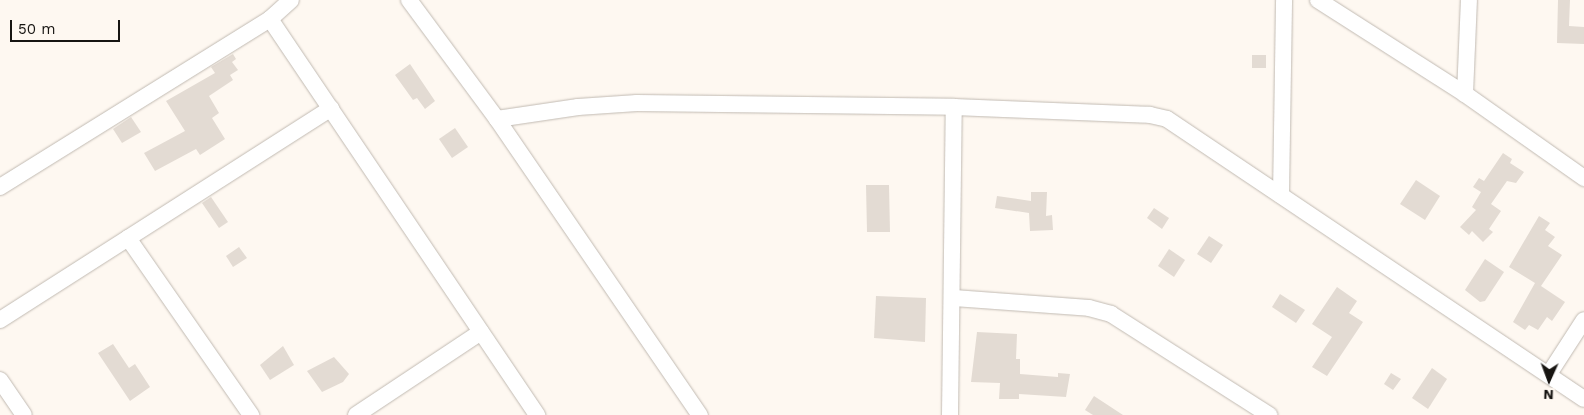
<!DOCTYPE html>
<html>
<head>
<meta charset="utf-8">
<style>
  body { margin:0 }
  #map { position:relative; width:1584px; height:415px; overflow:hidden; background:#fef8f1; font-family:"Work Sans",sans-serif }
  div>[style] { position:absolute }
  .building>* { inset:0; background:#e3dbd3 }
  .roads { filter:drop-shadow(0 0 1px #c1bab2) drop-shadow(0 0 1px #c1bab2) }
  .street>* { height:16px; margin:-8px; padding:0 8px; transform-origin:8px; border-radius:8px; background:#fff }
  span { translate:-50% -50%; white-space:nowrap; text-align:center; line-height:1.15; -webkit-text-stroke:4px #fef8f1; paint-order:stroke }
  .north { position:absolute; left:1524px; top:355px; width:50px; height:50px; -webkit-text-stroke:4px #fef8f1; paint-order:stroke; rotate:182deg; font-size:14px; font-weight:700; line-height:20px; text-align:center; color:#171512 }
  .north::after { content:''; display:block; margin:auto; width:18px; height:22px; background:#171512; clip-path:polygon(50% 0,100% 100%,50% 72%,0 100%) }
  .scale { position:absolute; left:10px; top:20px; width:110px; height:22px; box-sizing:border-box; border:2px solid #171512; border-top:0; padding-left:6px; font-size:15px; line-height:18px; white-space:nowrap; color:#171512; -webkit-text-stroke:4px #fef8f1; paint-order:stroke }
</style>
</head>
<body>
<div id="map">
  <div class="building">
    <i style="clip-path:polygon(1558px 0,1570px 0,1569px 26px,1584px 27px,1584px 44px,1557px 43px)"></i>
    <i style="clip-path:polygon(233px 54px,236px 59px,232px 62px,238px 70px,230px 75px,233px 80px,209px 96px,219px 113px,212px 118px,225px 139px,200px 155px,196px 149px,155px 171px,144px 153px,185px 131px,166px 101px,215px 73px,211px 67px)"></i>
    <i style="clip-path:polygon(1252px 55px,1266px 55px,1266px 68px,1252px 68px)"></i>
    <i style="clip-path:polygon(410px 64px,435px 101px,425px 109px,417px 98px,413px 100px,395px 75px)"></i>
    <i style="clip-path:polygon(131px 117px,141px 132px,122px 143px,113px 129px)"></i>
    <i style="clip-path:polygon(455px 128px,468px 147px,452px 158px,439px 139px)"></i>
    <i style="clip-path:polygon(1503px 153px,1512px 159px,1510px 163px,1524px 172px,1516px 183px,1507px 181px,1491px 204px,1501px 211px,1489px 229px,1493px 232px,1483px 242px,1472px 231px,1469px 235px,1460px 227px,1476px 210px,1472px 207px,1481px 192px,1473px 187px,1479px 178px,1484px 181px)"></i>
    <i style="clip-path:polygon(1416px 180px,1440px 196px,1425px 220px,1400px 204px)"></i>
    <i style="clip-path:polygon(866px 185px,889px 185px,890px 232px,867px 232px)"></i>
    <i style="clip-path:polygon(1031px 192px,1047px 192px,1046px 216px,1052px 215px,1053px 230px,1030px 231px,1029px 213px,995px 208px,997px 196px,1031px 201px)"></i>
    <i style="clip-path:polygon(211px 197px,228px 222px,219px 228px,202px 203px)"></i>
    <i style="clip-path:polygon(1154px 208px,1169px 218px,1162px 229px,1147px 218px)"></i>
    <i style="clip-path:polygon(1539px 216px,1550px 223px,1545px 230px,1555px 237px,1548px 246px,1562px 255px,1541px 286px,1565px 302px,1552px 321px,1547px 317px,1538px 330px,1529px 325px,1525px 330px,1513px 322px,1535px 283px,1509px 267px)"></i>
    <i style="clip-path:polygon(1209px 236px,1223px 245px,1211px 263px,1197px 254px)"></i>
    <i style="clip-path:polygon(239px 247px,247px 258px,233px 267px,226px 256px)"></i>
    <i style="clip-path:polygon(1169px 249px,1185px 260px,1174px 277px,1158px 266px)"></i>
    <i style="clip-path:polygon(1485px 259px,1504px 272px,1485px 301px,1480px 302px,1465px 290px)"></i>
    <i style="clip-path:polygon(1337px 287px,1357px 301px,1349px 313px,1363px 322px,1327px 376px,1312px 367px,1332px 337px,1312px 324px)"></i>
    <i style="clip-path:polygon(1280px 294px,1305px 310px,1296px 323px,1272px 307px)"></i>
    <i style="clip-path:polygon(876px 296px,926px 298px,925px 342px,874px 338px)"></i>
    <i style="clip-path:polygon(977px 332px,1017px 334px,1016px 359px,1020px 359px,1020px 374px,1058px 377px,1058px 373px,1070px 374px,1066px 397px,1019px 394px,1019px 399px,999px 399px,1000px 383px,971px 382px)"></i>
    <i style="clip-path:polygon(113px 344px,129px 368px,135px 364px,150px 387px,130px 401px,98px 353px)"></i>
    <i style="clip-path:polygon(283px 346px,294px 365px,270px 380px,260px 365px)"></i>
    <i style="clip-path:polygon(334px 357px,349px 374px,343px 382px,322px 392px,307px 371px)"></i>
    <i style="clip-path:polygon(1432px 368px,1447px 379px,1428px 409px,1412px 398px)"></i>
    <i style="clip-path:polygon(1391px 373px,1401px 379px,1393px 390px,1384px 384px)"></i>
    <i style="clip-path:polygon(1094px 396px,1123px 415px,1093px 415px,1085px 410px)"></i>
  </div>
  <div class="roads">
    <div class="street">
      <i style="left:409px;top:0;width:148px;rotate:53.5deg"></i>
      <i style="left:497px;top:119px;width:359px;rotate:55.6deg"></i>
      <i style="left:1318px;top:0;width:174px;rotate:32.6deg"></i>
      <i style="left:1465px;top:94px;width:146px;rotate:35.2deg"></i>
      <i style="left:270px;top:19px;width:478px;rotate:56deg"></i>
      <i style="left:1465px;top:94px;width:94px;rotate:-87.6deg"></i>
      <i style="left:497px;top:119px;width:82px;rotate:-8.4deg"></i>
      <i style="left:578px;top:107px;width:59px;rotate:-3.9deg"></i>
      <i style="left:637px;top:103px;width:317px;rotate:0.7deg"></i>
      <i style="left:954px;top:107px;width:196px;rotate:2.3deg"></i>
      <i style="left:1150px;top:115px;width:17px;rotate:13deg"></i>
      <i style="left:1167px;top:119px;width:502px;rotate:33.88deg"></i>
      <i style="left:0;top:187px;width:318px;rotate:-31.9deg"></i>
      <i style="left:270px;top:19px;width:28px;rotate:-42deg"></i>
      <i style="left:1281px;top:195px;width:195px;rotate:-89.1deg"></i>
      <i style="left:128px;top:238px;width:216px;rotate:55.2deg"></i>
      <i style="left:954px;top:298px;width:135px;rotate:4.2deg"></i>
      <i style="left:1089px;top:308px;width:23px;rotate:15deg"></i>
      <i style="left:1111px;top:314px;width:188px;rotate:32.6deg"></i>
      <i style="left:0;top:320px;width:393px;rotate:-32.6deg"></i>
      <i style="left:1549px;top:374px;width:64px;rotate:-57.1deg"></i>
      <i style="left:0;top:380px;width:42px;rotate:55.6deg"></i>
      <i style="left:356px;top:415px;width:150px;rotate:-33.6deg"></i>
      <i style="left:950px;top:415px;width:308px;rotate:-89.3deg"></i>
    </div>
  </div>
  <div class="north">N</div>
  <div class="scale">50 m</div>
</div>
</body>
</html>
